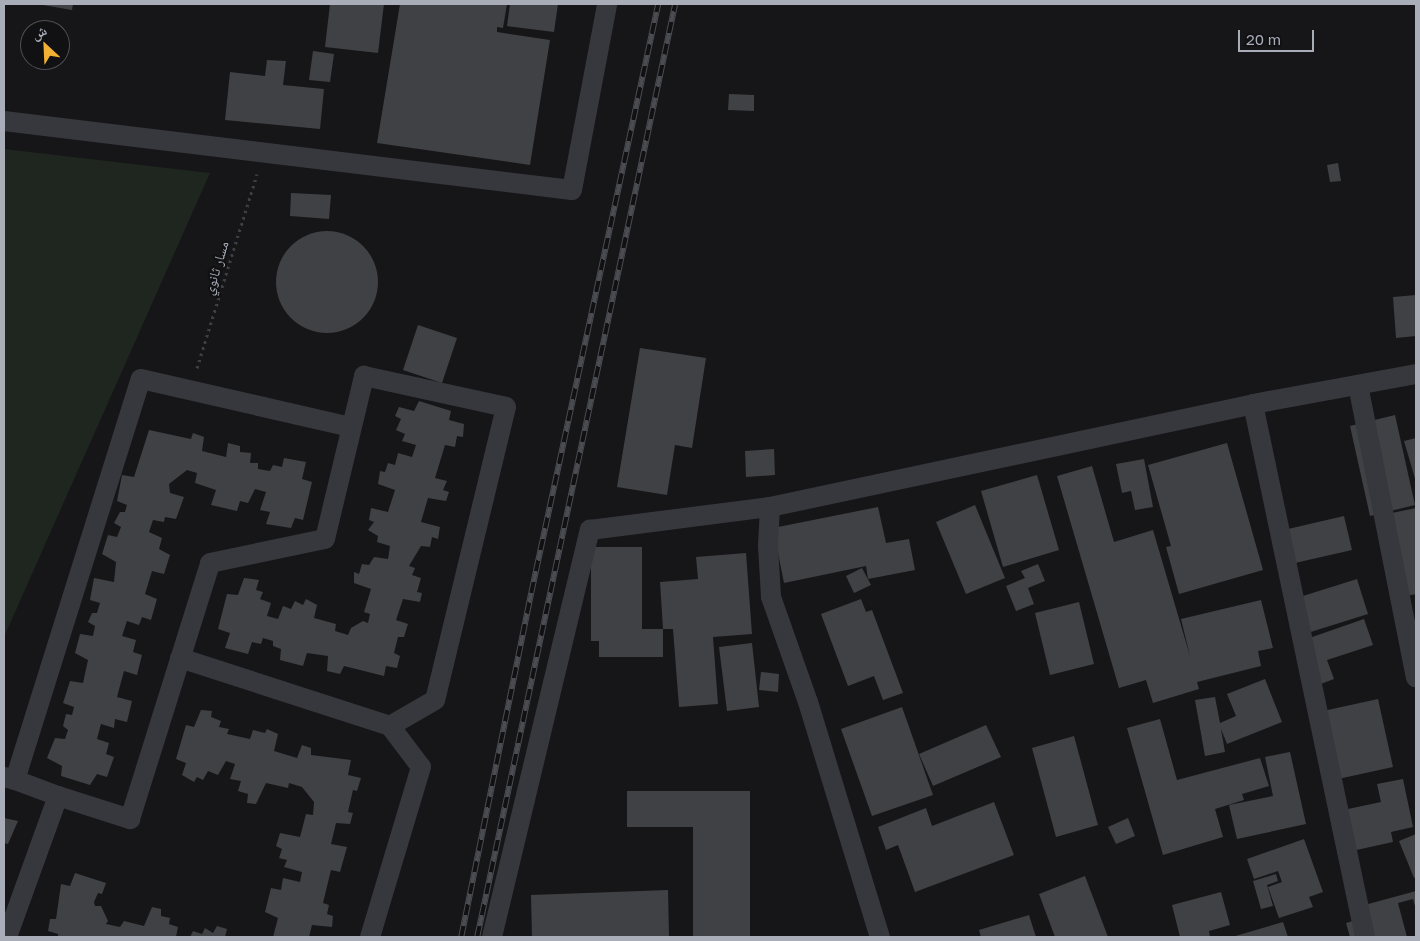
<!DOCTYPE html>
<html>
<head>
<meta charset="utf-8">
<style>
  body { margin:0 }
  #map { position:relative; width:1420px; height:941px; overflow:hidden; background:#161618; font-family:"Golos Text","Noto Naskh Arabic",sans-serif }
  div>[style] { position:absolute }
  .green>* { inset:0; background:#1e261f }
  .building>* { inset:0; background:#404145 }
  .round { border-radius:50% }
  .path>* { height:3px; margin-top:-1.5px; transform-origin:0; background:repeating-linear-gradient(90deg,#3d3f44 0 2.5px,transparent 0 6.5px) }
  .street>* { height:20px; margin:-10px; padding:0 10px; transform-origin:10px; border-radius:10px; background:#37383d }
  .rail>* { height:5.5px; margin-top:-2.75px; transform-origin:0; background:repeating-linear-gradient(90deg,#111113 0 11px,#4a4c52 0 22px); box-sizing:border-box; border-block:1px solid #4a4c52 }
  span { translate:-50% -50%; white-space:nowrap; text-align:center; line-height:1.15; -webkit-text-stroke:4px #111113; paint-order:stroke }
  .street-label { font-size:14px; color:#a8adb8 }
  .frame { position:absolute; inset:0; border:5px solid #a8adb8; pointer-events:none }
  .north { position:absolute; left:20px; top:20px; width:50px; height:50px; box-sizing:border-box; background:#111113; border:1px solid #4d4f55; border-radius:50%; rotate:335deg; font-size:14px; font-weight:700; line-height:20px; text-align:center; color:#a8adb8 }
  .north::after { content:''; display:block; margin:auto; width:18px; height:22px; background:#f2b134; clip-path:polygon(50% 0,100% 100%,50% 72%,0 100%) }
  .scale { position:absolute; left:1238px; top:30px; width:76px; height:22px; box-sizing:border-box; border:2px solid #a8adb8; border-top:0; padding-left:6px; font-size:15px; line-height:18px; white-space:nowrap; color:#a8adb8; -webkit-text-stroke:4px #111113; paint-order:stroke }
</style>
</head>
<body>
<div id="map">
  <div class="green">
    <i style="clip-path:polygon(4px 149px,210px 173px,4px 637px)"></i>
  </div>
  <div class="building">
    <i style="clip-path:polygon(37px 4px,73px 4px,72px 10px)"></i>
    <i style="clip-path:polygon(330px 4px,384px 4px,378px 53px,325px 47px)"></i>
    <i style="clip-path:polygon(400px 4px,507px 4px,503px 28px,497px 27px,497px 32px,550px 40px,530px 165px,377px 143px)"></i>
    <i style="clip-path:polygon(510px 4px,558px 4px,554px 32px,507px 26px)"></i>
    <i style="clip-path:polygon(313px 51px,334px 54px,330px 82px,309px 80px)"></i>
    <i style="clip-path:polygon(267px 60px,286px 61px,283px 85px,324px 89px,320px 129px,225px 120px,230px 72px,265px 76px)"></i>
    <i style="clip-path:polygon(729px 94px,754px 95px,754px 111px,728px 110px)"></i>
    <i style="clip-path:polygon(1338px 163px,1341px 181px,1330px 182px,1327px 165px)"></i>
    <i style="clip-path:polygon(291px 193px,331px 195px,329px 219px,290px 216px)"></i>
    <i class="round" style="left:276px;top:231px;width:102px;height:102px"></i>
    <i style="clip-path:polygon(1416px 295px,1416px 336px,1396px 338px,1393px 297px)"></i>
    <i style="clip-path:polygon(418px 325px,457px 338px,442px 383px,403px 370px)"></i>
    <i style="clip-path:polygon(640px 348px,706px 358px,692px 448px,675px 445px,667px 495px,617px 487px)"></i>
    <i style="clip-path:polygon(419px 401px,451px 411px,449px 420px,464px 424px,463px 437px,457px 436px,455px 447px,445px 445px,435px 478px,447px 481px,443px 490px,449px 492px,446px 501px,428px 498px,421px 522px,440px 527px,438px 539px,432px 537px,430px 547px,421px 546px,409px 566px,415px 568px,412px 575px,421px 578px,417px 592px,422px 593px,420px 602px,403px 599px,396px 620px,408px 624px,404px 637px,398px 637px,394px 653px,400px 656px,397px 668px,386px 666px,384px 676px,344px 666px,340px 674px,327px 671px,328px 656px,307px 653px,303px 666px,280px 660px,281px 649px,273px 646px,273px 641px,263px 638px,261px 644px,252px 642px,248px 654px,225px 648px,230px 633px,218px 629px,227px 594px,238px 595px,244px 578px,259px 580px,256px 590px,263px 592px,260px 599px,271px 603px,267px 616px,278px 619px,283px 606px,291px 609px,295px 601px,303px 605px,306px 599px,317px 605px,314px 618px,336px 624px,335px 631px,348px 635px,351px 628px,363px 621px,368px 623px,370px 614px,364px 612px,371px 589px,354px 583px,354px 572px,359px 574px,362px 564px,369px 565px,374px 557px,388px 559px,390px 546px,377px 542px,378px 536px,368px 530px,374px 522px,369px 520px,371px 508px,388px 512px,395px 490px,378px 484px,380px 471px,385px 472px,388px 463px,395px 465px,398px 453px,412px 457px,416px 445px,402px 441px,405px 434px,396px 430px,401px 419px,395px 416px,399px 407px,414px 411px)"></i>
    <i style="clip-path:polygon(1395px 415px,1415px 505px,1370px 516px,1350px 426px)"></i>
    <i style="clip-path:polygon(149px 430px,191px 439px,193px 433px,204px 437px,202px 451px,226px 457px,228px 443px,240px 446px,240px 452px,251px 453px,250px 463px,258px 463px,258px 469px,270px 471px,273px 465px,282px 467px,284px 458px,306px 462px,302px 479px,312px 482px,303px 520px,295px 518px,291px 528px,266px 524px,270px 512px,260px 510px,266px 492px,255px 489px,248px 503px,240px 501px,237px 511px,211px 505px,216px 490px,195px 483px,197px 473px,187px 470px,169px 484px,170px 493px,184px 497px,176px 519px,165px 517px,164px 522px,153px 520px,149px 532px,162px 538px,159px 549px,170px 555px,164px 574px,152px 571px,145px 594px,157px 599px,151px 620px,142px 617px,139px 625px,127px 621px,122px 636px,136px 640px,133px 652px,142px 655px,137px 675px,124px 671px,117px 697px,132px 701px,127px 722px,115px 719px,114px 728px,101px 724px,97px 739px,109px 743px,106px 754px,114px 757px,107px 777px,97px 774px,90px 785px,61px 776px,62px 766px,47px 758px,55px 738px,65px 739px,68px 730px,63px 726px,66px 714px,72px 715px,74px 707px,63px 703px,70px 681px,83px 683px,88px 660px,75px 653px,80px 634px,93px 636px,95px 626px,88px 622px,92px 613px,97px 613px,100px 603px,90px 600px,94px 578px,114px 582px,116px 562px,102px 554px,108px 535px,117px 537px,121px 527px,114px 523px,120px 512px,125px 512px,127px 505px,117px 501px,122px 475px,134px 477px)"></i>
    <i style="clip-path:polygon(1416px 438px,1416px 482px,1404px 441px)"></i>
    <i style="clip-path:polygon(1227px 443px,1263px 570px,1179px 594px,1166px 547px,1171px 546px,1148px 465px)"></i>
    <i style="clip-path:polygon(774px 449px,775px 475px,746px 477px,745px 451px)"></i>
    <i style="clip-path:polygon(1144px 459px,1153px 507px,1135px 510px,1131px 491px,1122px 493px,1116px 464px)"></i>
    <i style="clip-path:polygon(1092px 466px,1114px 542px,1153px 530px,1190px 656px,1181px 619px,1261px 600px,1273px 648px,1258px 651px,1261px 666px,1197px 682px,1199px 689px,1153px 703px,1146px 680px,1119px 688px,1057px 476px)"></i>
    <i style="clip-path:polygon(1037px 475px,1059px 550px,1003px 567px,981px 491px)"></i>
    <i style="clip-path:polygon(975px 505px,1005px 578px,966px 594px,936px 522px)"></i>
    <i style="clip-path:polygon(878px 507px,886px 543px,909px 539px,915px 570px,868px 579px,866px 566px,784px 583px,773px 528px)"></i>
    <i style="clip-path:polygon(1416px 508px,1416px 594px,1393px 599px,1377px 516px)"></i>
    <i style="clip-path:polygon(1344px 516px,1352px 550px,1295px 563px,1288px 529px)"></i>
    <i style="clip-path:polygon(591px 547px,642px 547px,642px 629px,663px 629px,660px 582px,698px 579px,696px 557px,746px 553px,752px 634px,713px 637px,718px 704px,679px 707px,673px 629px,663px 629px,663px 657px,599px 657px,599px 641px,591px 641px)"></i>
    <i style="clip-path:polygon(1038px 564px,1045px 581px,1028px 588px,1034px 604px,1016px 611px,1006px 586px,1025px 578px,1021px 571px)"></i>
    <i style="clip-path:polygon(862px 568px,871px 585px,854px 593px,846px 576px)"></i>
    <i style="clip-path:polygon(1357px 579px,1368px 614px,1298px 636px,1287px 601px)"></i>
    <i style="clip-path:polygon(861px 599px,866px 612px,872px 610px,903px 693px,883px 700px,874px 676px,848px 686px,821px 614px)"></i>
    <i style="clip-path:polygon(1079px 602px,1094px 664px,1050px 675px,1035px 613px)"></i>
    <i style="clip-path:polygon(1364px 619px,1373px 645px,1327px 660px,1334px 679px,1310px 688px,1295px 643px)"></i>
    <i style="clip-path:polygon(752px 643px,759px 707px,727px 711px,719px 647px)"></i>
    <i style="clip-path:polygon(761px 672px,779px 674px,778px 692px,759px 690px)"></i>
    <i style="clip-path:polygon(1265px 679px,1282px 722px,1227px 744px,1221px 729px,1225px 752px,1205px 756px,1195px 700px,1215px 697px,1220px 723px,1236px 716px,1227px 694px)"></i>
    <i style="clip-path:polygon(1378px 699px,1393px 767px,1329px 781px,1314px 713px)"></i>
    <i style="clip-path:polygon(902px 707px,933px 795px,872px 816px,841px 729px)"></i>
    <i style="clip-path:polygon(201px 710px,212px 711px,211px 717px,221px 721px,219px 727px,229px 729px,227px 734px,250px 739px,253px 730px,265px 733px,267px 729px,278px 734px,274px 751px,297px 758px,302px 745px,311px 748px,311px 755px,351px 760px,348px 775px,361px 778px,357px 791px,353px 790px,348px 812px,353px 813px,350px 824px,336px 823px,331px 844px,347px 847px,340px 872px,331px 870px,323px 903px,329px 905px,327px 914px,333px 916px,332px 927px,312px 925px,309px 937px,273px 937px,278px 918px,265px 912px,271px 888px,281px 890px,283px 878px,300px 882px,302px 872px,284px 867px,287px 860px,279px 858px,282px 849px,276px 846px,280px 833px,300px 837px,306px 814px,313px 815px,314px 802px,302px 787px,289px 783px,288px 788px,266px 783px,256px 804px,247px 803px,248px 794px,238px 791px,241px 781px,230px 779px,235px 764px,226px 761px,218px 775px,208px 771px,203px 780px,197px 777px,194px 782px,182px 775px,186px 763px,176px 759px,186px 725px,194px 727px)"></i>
    <i style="clip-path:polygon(1160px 719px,1177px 780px,1260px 758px,1269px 786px,1242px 794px,1244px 800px,1215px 809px,1223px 837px,1163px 855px,1127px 728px)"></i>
    <i style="clip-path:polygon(986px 725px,1001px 757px,933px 786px,919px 754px)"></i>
    <i style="clip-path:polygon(1074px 736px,1098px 825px,1056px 837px,1032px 748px)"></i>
    <i style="clip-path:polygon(1290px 752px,1306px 824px,1237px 839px,1229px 805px,1273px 796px,1265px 757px)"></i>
    <i style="clip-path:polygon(1403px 779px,1413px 827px,1391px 832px,1393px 842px,1338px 854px,1329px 813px,1381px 802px,1377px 784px)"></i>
    <i style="clip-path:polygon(627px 791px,750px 791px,750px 937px,693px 937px,693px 827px,627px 827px)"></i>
    <i style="clip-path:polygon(994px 802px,1014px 855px,915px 892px,898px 845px,886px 850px,878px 827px,926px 808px,932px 826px)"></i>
    <i style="clip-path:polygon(4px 818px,18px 821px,8px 844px,4px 843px)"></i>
    <i style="clip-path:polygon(1128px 818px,1135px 836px,1116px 844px,1108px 827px)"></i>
    <i style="clip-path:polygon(1416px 834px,1416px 877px,1414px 878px,1399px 841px)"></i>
    <i style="clip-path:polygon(1304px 839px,1323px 892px,1309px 897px,1313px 907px,1279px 918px,1268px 887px,1282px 882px,1278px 871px,1254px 879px,1247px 859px)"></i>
    <i style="clip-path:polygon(75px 873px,106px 883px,102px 894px,98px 893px,94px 902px,95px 906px,101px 906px,108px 921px,106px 924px,120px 927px,124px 921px,144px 926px,152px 907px,161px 909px,161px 916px,170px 918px,169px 924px,178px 927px,176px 937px,58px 937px,58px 934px,48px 931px,50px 919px,56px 919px,61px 884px,70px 886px)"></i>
    <i style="clip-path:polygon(1276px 874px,1278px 881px,1267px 885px,1273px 906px,1261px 909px,1253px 881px)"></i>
    <i style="clip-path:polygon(1085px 876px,1108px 937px,1055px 937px,1039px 894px)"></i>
    <i style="clip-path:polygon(668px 890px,669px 937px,532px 937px,531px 895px)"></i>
    <i style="clip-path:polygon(1416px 891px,1416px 910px,1413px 899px,1398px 903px,1407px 937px,1350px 937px,1346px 923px,1353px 921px,1350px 909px)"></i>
    <i style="clip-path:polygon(1221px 892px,1230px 925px,1209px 931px,1210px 937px,1180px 937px,1172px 905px)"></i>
    <i style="clip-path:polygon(1029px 915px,1036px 937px,981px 937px,979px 930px)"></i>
    <i style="clip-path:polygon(1283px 922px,1288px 937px,1232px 937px)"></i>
    <i style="clip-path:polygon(217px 926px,227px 929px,225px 937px,190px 937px,193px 931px,202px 934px,205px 928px,213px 933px)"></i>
  </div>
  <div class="path">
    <i style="left:197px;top:368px;width:203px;rotate:-72.8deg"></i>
  </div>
  <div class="street">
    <i style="left:4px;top:121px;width:572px;rotate:6.93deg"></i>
    <i style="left:572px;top:190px;width:189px;rotate:-79.3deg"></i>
    <i style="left:1358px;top:385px;width:298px;rotate:78.8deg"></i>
    <i style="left:1253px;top:404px;width:545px;rotate:78.13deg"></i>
    <i style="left:770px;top:507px;width:39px;rotate:93deg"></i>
    <i style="left:768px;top:546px;width:51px;rotate:86.6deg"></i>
    <i style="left:771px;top:597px;width:111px;rotate:70.6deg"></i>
    <i style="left:808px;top:702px;width:246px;rotate:73deg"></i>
    <i style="left:180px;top:658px;width:221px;rotate:17.9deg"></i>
    <i style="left:390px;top:726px;width:51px;rotate:52.9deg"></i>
    <i style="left:421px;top:767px;width:177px;rotate:106.7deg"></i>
    <i style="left:4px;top:777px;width:11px;rotate:15deg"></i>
    <i style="left:15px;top:780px;width:420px;rotate:-72.6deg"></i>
    <i style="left:141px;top:379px;width:215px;rotate:12.9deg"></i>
    <i style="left:58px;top:796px;width:76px;rotate:17.7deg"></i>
    <i style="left:130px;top:819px;width:268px;rotate:-72.6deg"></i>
    <i style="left:210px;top:563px;width:117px;rotate:-11.8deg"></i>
    <i style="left:325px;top:539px;width:168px;rotate:-76.5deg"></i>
    <i style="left:364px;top:376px;width:145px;rotate:12.3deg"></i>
    <i style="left:506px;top:407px;width:301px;rotate:103.6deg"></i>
    <i style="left:435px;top:700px;width:52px;rotate:150deg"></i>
    <i style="left:7px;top:937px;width:150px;rotate:-70.1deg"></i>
    <i style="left:58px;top:796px;width:46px;rotate:-159.6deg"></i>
    <i style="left:492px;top:937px;width:419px;rotate:-76.5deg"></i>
    <i style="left:590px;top:530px;width:181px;rotate:-7.3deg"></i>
    <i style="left:770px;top:507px;width:494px;rotate:-12deg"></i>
    <i style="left:1253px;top:404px;width:166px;rotate:-10.4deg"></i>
  </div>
  <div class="rail">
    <i style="left:461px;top:937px;width:351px;rotate:-78.5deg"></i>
    <i style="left:531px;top:593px;width:603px;rotate:-77.83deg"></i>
    <i style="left:477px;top:937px;width:954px;rotate:-78.02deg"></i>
  </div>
  <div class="street-label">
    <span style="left:216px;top:268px;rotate:-73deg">مسار ثانوي</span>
  </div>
  <div class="frame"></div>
  <div class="north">ش</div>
  <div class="scale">20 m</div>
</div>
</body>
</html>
